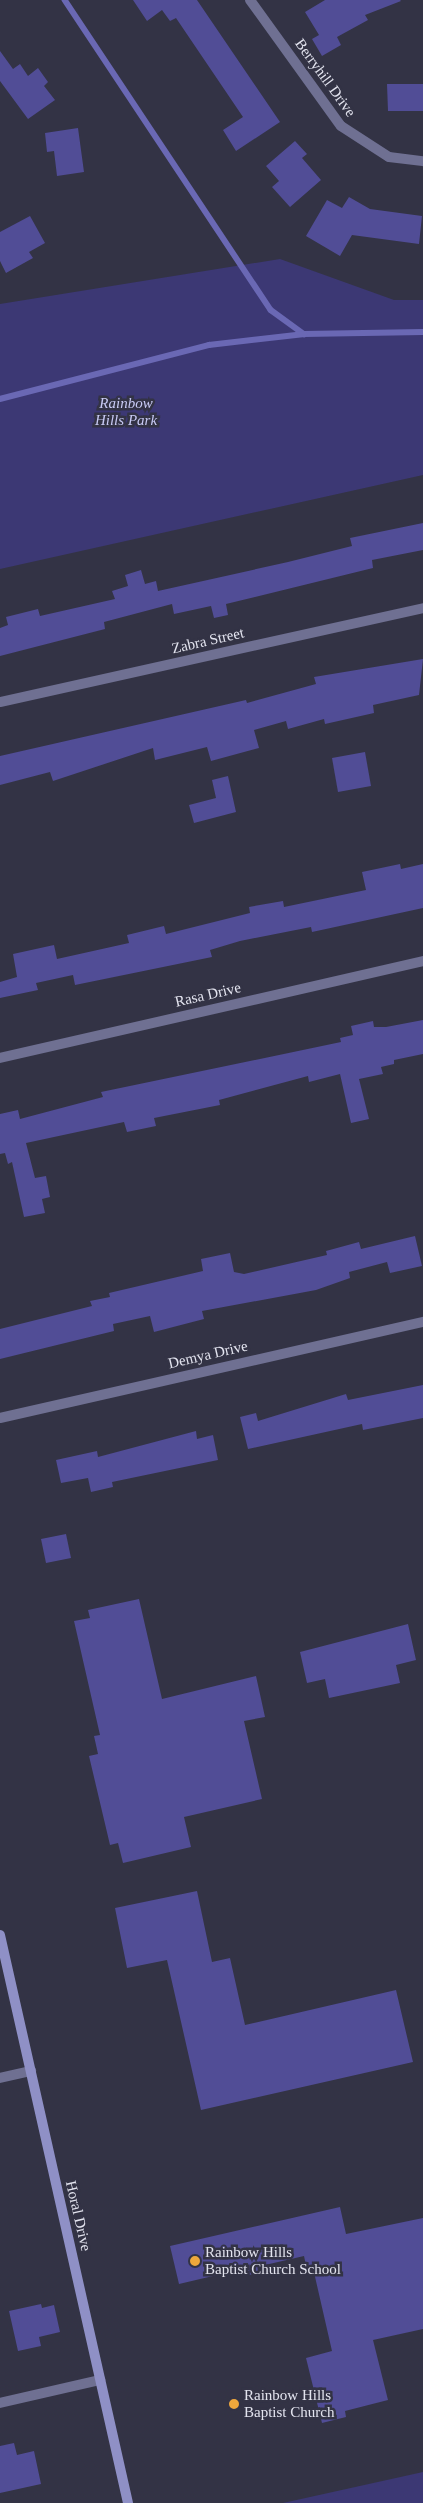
<!DOCTYPE html>
<html>
<head>
<meta charset="utf-8">
<style>
  body { margin:0 }
  #map { position:relative; width:423px; height:2503px; overflow:hidden; background:#333345; font-family:"Times New Roman",serif }
  div>[style] { position:absolute }
  .green>* { inset:0; background:#3c3874 }
  .stream>* { height:5.5px; margin:-2.75px; padding:0 2.75px; transform-origin:2.75px; border-radius:2.75px; background:#6a68b4 }
  .building>* { inset:0; background:#514d96 }
  .street>* { height:10px; margin:-5px; padding:0 5px; transform-origin:5px; border-radius:5px; background:#6f7092 }
  .secondary>* { height:10px; margin:-5px; padding:0 5px; transform-origin:5px; border-radius:5px; background:#8f90c6 }
  .dots>* { width:14px; height:14px; translate:-50% -50%; box-sizing:border-box; border:2px solid #333345; border-radius:50% }
  span { translate:-50% -50%; white-space:nowrap; text-align:center; line-height:1.15; -webkit-text-stroke:5px #333345; paint-order:stroke }
  .street-label { font-size:15px; color:#e3e4ef }
  .park-label { font-size:15px; color:#c8caf4; font-style:italic }
  .poi-label { font-size:15px; color:#e3e4ef }
  .left { translate:0 -50%; text-align:left }
</style>
</head>
<body>
<div id="map">
  <div class="green">
    <i style="clip-path:polygon(280px 259px,394px 300px,423px 300px,423px 475px,0 569px,0 304px)"></i>
    <i style="clip-path:polygon(423px 2472px,423px 2503px,283px 2503px)"></i>
  </div>
  <div class="stream">
    <i style="left:65px;top:0;width:372px;rotate:56.4deg"></i>
    <i style="left:271px;top:310px;width:41px;rotate:36deg"></i>
    <i style="left:304px;top:334px;width:119px;rotate:-1deg"></i>
    <i style="left:0;top:399px;width:216px;rotate:-14.5deg"></i>
    <i style="left:209px;top:345px;width:96px;rotate:-6.6deg"></i>
  </div>
  <div class="building">
    <i style="clip-path:polygon(133px 0,197px 0,280px 122px,236px 151px,223px 130px,243px 117px,176px 18px,170px 21px,162px 10px,147px 21px)"></i>
    <i style="clip-path:polygon(325px 0,400px 0,401px 1px,365px 15px,368px 20px,337px 37px,341px 45px,322px 56px,312px 39px,319px 35px,305px 12px)"></i>
    <i style="clip-path:polygon(0 51px,13px 69px,20px 64px,28px 76px,38px 68px,48px 82px,44px 86px,55px 100px,28px 119px,0 81px)"></i>
    <i style="clip-path:polygon(387px 84px,423px 84px,423px 111px,388px 111px)"></i>
    <i style="clip-path:polygon(78px 128px,84px 172px,57px 176px,54px 151px,47px 152px,45px 133px)"></i>
    <i style="clip-path:polygon(295px 141px,307px 154px,302px 158px,321px 180px,290px 207px,272px 187px,279px 181px,266px 166px)"></i>
    <i style="clip-path:polygon(349px 197px,370px 209px,422px 216px,419px 244px,352px 235px,340px 256px,306px 236px,327px 200px,342px 208px)"></i>
    <i style="clip-path:polygon(30px 216px,45px 243px,29px 252px,33px 258px,6px 273px,0 261px,0 232px)"></i>
    <i style="clip-path:polygon(423px 523px,423px 550px,372px 560px,373px 568px,226px 604px,228px 615px,214px 618px,211px 606px,174px 614px,172px 604px,104px 622px,105px 629px,0 656px,0 628px,8px 625px,6px 617px,38px 609px,40px 616px,115px 599px,112px 591px,128px 586px,125px 575px,141px 570px,145px 584px,156px 581px,158px 591px,288px 562px,352px 546px,350px 538px)"></i>
    <i style="clip-path:polygon(423px 659px,419px 695px,373px 705px,374px 713px,325px 724px,324px 719px,288px 729px,286px 721px,254px 730px,259px 748px,211px 761px,207px 747px,155px 760px,153px 748px,53px 781px,50px 772px,0 785px,0 756px,246px 700px,247px 703px,316px 684px,314px 677px)"></i>
    <i style="clip-path:polygon(365px 752px,371px 786px,338px 792px,332px 758px)"></i>
    <i style="clip-path:polygon(228px 776px,236px 812px,194px 823px,189px 805px,216px 798px,212px 780px)"></i>
    <i style="clip-path:polygon(400px 864px,401px 869px,423px 864px,423px 908px,312px 932px,311px 927px,240px 941px,210px 950px,212px 957px,75px 985px,73px 975px,36px 983px,38px 990px,0 998px,0 982px,17px 977px,13px 954px,54px 945px,57px 959px,129px 943px,127px 935px,164px 926px,166px 934px,250px 913px,249px 907px,283px 901px,284px 907px,366px 890px,362px 872px)"></i>
    <i style="clip-path:polygon(423px 1020px,423px 1054px,394px 1060px,394px 1064px,381px 1067px,383px 1074px,359px 1079px,369px 1119px,351px 1123px,340px 1074px,309px 1082px,308px 1076px,219px 1100px,220px 1105px,154px 1118px,156px 1126px,127px 1132px,124px 1122px,26px 1143px,35px 1178px,46px 1176px,50px 1197px,42px 1199px,45px 1213px,24px 1217px,12px 1162px,8px 1164px,5px 1153px,0 1154px,0 1114px,18px 1110px,20px 1119px,103px 1097px,101px 1092px,341px 1042px,340px 1038px,353px 1035px,351px 1026px,373px 1021px,374px 1027px,386px 1027px)"></i>
    <i style="clip-path:polygon(415px 1236px,422px 1266px,390px 1273px,387px 1262px,349px 1272px,350px 1278px,316px 1290px,202px 1311px,204px 1319px,154px 1332px,150px 1316px,113px 1324px,114px 1331px,0 1359px,0 1329px,92px 1306px,90px 1301px,110px 1297px,109px 1293px,203px 1271px,201px 1259px,230px 1253px,234px 1272px,244px 1274px,327px 1255px,326px 1251px,359px 1242px,361px 1249px)"></i>
    <i style="clip-path:polygon(423px 1385px,423px 1418px,363px 1430px,362px 1424px,248px 1449px,240px 1417px,256px 1413px,258px 1421px,346px 1394px,348px 1400px)"></i>
    <i style="clip-path:polygon(196px 1431px,197px 1439px,213px 1435px,218px 1460px,112px 1482px,113px 1487px,91px 1492px,88px 1478px,61px 1483px,56px 1460px,97px 1451px,98px 1457px)"></i>
    <i style="clip-path:polygon(66px 1534px,71px 1558px,46px 1563px,41px 1539px)"></i>
    <i style="clip-path:polygon(139px 1599px,162px 1699px,256px 1676px,265px 1717px,244px 1721px,262px 1799px,184px 1817px,191px 1847px,123px 1863px,118px 1843px,110px 1845px,89px 1756px,98px 1754px,94px 1736px,100px 1735px,74px 1621px,90px 1618px,88px 1610px)"></i>
    <i style="clip-path:polygon(408px 1624px,416px 1660px,396px 1665px,400px 1683px,329px 1698px,325px 1679px,307px 1683px,300px 1652px)"></i>
    <i style="clip-path:polygon(197px 1891px,212px 1962px,230px 1958px,245px 2025px,396px 1990px,413px 2062px,201px 2110px,167px 1960px,127px 1968px,115px 1908px)"></i>
    <i style="clip-path:polygon(340px 2207px,346px 2234px,423px 2218px,423px 2329px,373px 2340px,388px 2400px,345px 2411px,346px 2417px,322px 2423px,306px 2358px,332px 2351px,313px 2268px,307px 2270px,304px 2256px,265px 2265px,266px 2271px,249px 2275px,247px 2268px,179px 2284px,170px 2246px)"></i>
    <i style="clip-path:polygon(41px 2304px,42px 2308px,54px 2305px,60px 2332px,39px 2337px,41px 2346px,18px 2351px,9px 2311px)"></i>
    <i style="clip-path:polygon(14px 2443px,17px 2455px,34px 2451px,41px 2484px,0 2493px,0 2446px)"></i>
  </div>
  <div class="street">
    <i style="left:250px;top:0;width:155px;rotate:54.2deg"></i>
    <i style="left:341px;top:126px;width:57px;rotate:32.9deg"></i>
    <i style="left:389px;top:157px;width:34px;rotate:7deg"></i>
    <i style="left:0;top:702px;width:433px;rotate:-12.5deg"></i>
    <i style="left:0;top:1058px;width:434px;rotate:-12.9deg"></i>
    <i style="left:0;top:1418px;width:434px;rotate:-12.8deg"></i>
    <i style="left:0;top:2078px;width:32px;rotate:-13deg"></i>
    <i style="left:0;top:2403px;width:103px;rotate:-13deg"></i>
  </div>
  <div class="secondary">
    <i style="left:0;top:1935px;width:582px;rotate:77.3deg"></i>
  </div>
  <div class="dots">
    <i style="left:195px;top:2261px;background:#eea73c"></i>
    <i style="left:234px;top:2404px;background:#eea73c"></i>
  </div>
  <div class="street-label">
    <span style="left:325px;top:78px;rotate:54deg">Berryhill Drive</span>
    <span style="left:208px;top:641px;rotate:-13deg">Zabra Street</span>
    <span style="left:208px;top:995px;rotate:-13deg">Rasa Drive</span>
    <span style="left:208px;top:1355px;rotate:-13deg">Demya Drive</span>
    <span style="left:78px;top:2216px;rotate:77deg">Horal Drive</span>
  </div>
  <div class="park-label">
    <span style="left:126px;top:412px">Rainbow<br>Hills Park</span>
  </div>
  <div class="poi-label">
    <span class="left" style="left:205px;top:2261px">Rainbow Hills<br>Baptist Church School</span>
    <span class="left" style="left:244px;top:2404px">Rainbow Hills<br>Baptist Church</span>
  </div>
</div>
</body>
</html>
